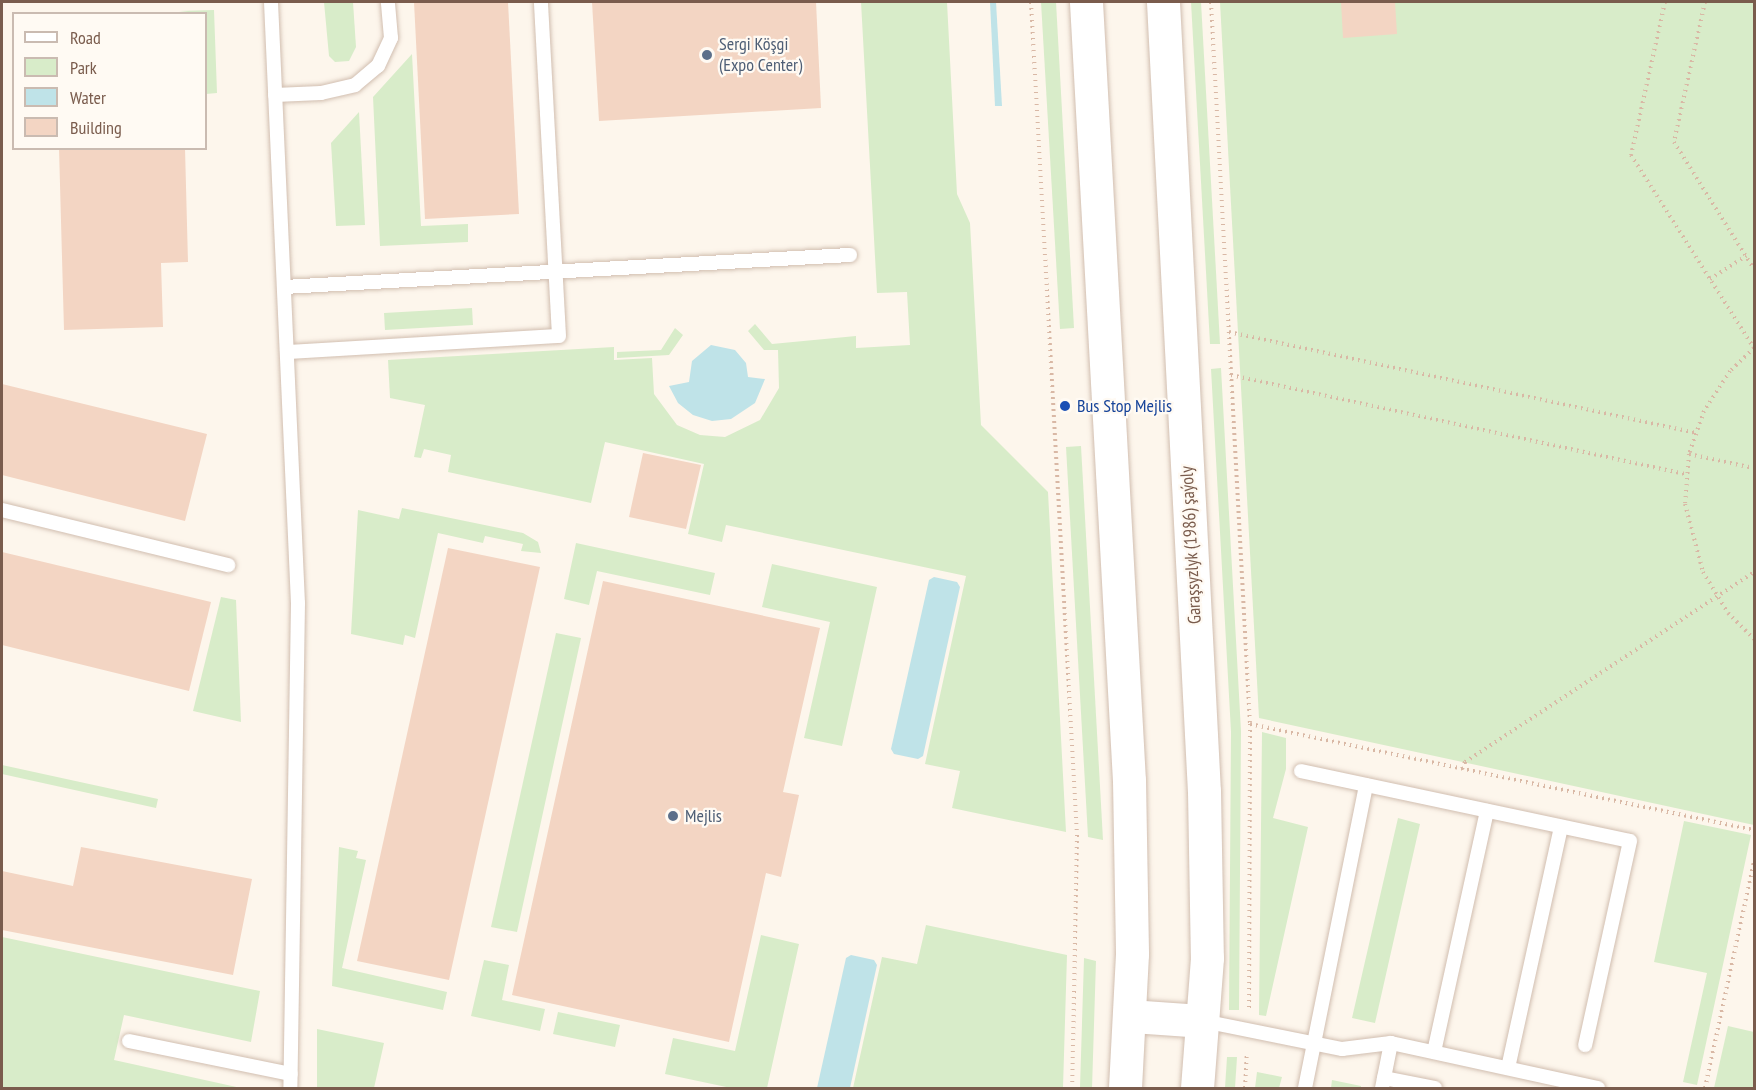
<!DOCTYPE html>
<html>
<head>
<meta charset="utf-8">
<style>
  body { margin:0 }
  #map { position:relative; width:1756px; height:1090px; overflow:hidden; background:#fdf6ec; font-family:"PT Sans Narrow",sans-serif }
  div>[style] { position:absolute }
  .green>* { inset:0; background:#d8ecc9 }
  .water>* { inset:0; background:#bfe3e8 }
  .building>* { inset:0; background:#f3d5c3 }
  .path>* { height:4px; margin-top:-2px; transform-origin:0; background:repeating-linear-gradient(90deg,#d9b8a5 0 1.5px,transparent 0 6px) }
  .roads { filter:drop-shadow(0 0 2px #d1beb0) drop-shadow(0 0 2px #d1beb0) }
  .service>* { height:14px; margin:-7px; padding:0 7px; transform-origin:7px; border-radius:7px; background:#fff }
  .secondary>* { height:33px; margin:-16.5px; padding:0 16.5px; transform-origin:16.5px; border-radius:16.5px; background:#fff }
  .dots>* { width:16px; height:16px; translate:-50% -50%; box-sizing:border-box; border:3px solid #fffaf3; border-radius:50% }
  span { translate:-50% -50%; white-space:nowrap; text-align:center; line-height:1.15; -webkit-text-stroke:4.5px #fffaf3; paint-order:stroke }
  .service-label { font-size:18px; color:#4e5e75 }
  .left { translate:0 -50%; text-align:left }
  .transit-label { font-size:18px; color:#164399 }
  .street-label { font-size:18px; color:#7a5c4d }
  .frame { position:absolute; inset:0; border:3px solid #7a5c4d; pointer-events:none }
  .legend { position:absolute; left:12px; top:12px; width:195px; height:138px; box-sizing:border-box; background:#fffaf3; border:2px solid #cabbb1; margin:0; padding:8px 10px; list-style:none; font-size:18px; color:#7a5c4d }
  .legend li { display:flex; align-items:center; gap:12px; height:30px }
  .legend b { width:30px; border:2px solid #cabbb1 }
</style>
</head>
<body>
<div id="map">
  <div class="green">
    <i style="clip-path:polygon(324px 2px,353px 2px,356px 47px,349px 61px,335px 62px,329px 56px)"></i>
    <i style="clip-path:polygon(861px 2px,947px 2px,957px 194px,970px 223px,981px 425px,1048px 492px,1066px 832px,952px 808px,960px 771px,925px 764px,966px 576px,726px 525px,722px 542px,688px 534px,704px 464px,605px 442px,591px 503px,448px 472px,451px 455px,424px 449px,421px 458px,414px 457px,425px 405px,390px 398px,388px 360px,614px 347px,614px 360px,652px 358px,654px 394px,677px 425px,700px 435px,725px 437px,760px 420px,779px 388px,778px 350px,764px 350px,748px 331px,755px 324px,772px 344px,856px 336px,856px 348px,910px 345px,907px 292px,877px 293px)"></i>
    <i style="clip-path:polygon(1041px 2px,1056px 2px,1074px 328px,1060px 329px)"></i>
    <i style="clip-path:polygon(1191px 2px,1201px 2px,1220px 344px,1210px 344px)"></i>
    <i style="clip-path:polygon(1220px 2px,1754px 2px,1754px 825px,1259px 718px)"></i>
    <i style="clip-path:polygon(214px 10px,217px 93px,206px 94px,206px 14px,179px 11px)"></i>
    <i style="clip-path:polygon(412px 54px,421px 226px,468px 224px,468px 242px,380px 246px,373px 97px)"></i>
    <i style="clip-path:polygon(359px 112px,365px 225px,336px 226px,331px 143px)"></i>
    <i style="clip-path:polygon(472px 308px,473px 325px,385px 330px,384px 313px)"></i>
    <i style="clip-path:polygon(675px 328px,683px 335px,669px 355px,617px 358px,617px 352px,661px 350px)"></i>
    <i style="clip-path:polygon(1221px 368px,1241px 731px,1239px 1010px,1229px 1010px,1231px 732px,1211px 369px)"></i>
    <i style="clip-path:polygon(1081px 446px,1103px 840px,1088px 837px,1066px 447px)"></i>
    <i style="clip-path:polygon(402px 508px,523px 533px,538px 542px,541px 553px,521px 551px,523px 544px,485px 536px,483px 543px,438px 533px,415px 638px,405px 635px,403px 645px,351px 634px,358px 510px,399px 519px)"></i>
    <i style="clip-path:polygon(576px 543px,715px 573px,710px 595px,597px 571px,589px 605px,564px 599px)"></i>
    <i style="clip-path:polygon(772px 564px,877px 587px,842px 746px,804px 738px,830px 622px,762px 607px)"></i>
    <i style="clip-path:polygon(221px 597px,236px 600px,241px 722px,193px 711px)"></i>
    <i style="clip-path:polygon(556px 633px,581px 638px,517px 932px,491px 927px)"></i>
    <i style="clip-path:polygon(1262px 732px,1286px 738px,1286px 769px,1273px 818px,1308px 827px,1266px 1016px,1259px 1015px)"></i>
    <i style="clip-path:polygon(2px 765px,158px 799px,156px 808px,2px 774px)"></i>
    <i style="clip-path:polygon(1398px 818px,1420px 824px,1375px 1023px,1352px 1018px)"></i>
    <i style="clip-path:polygon(1684px 821px,1751px 835px,1697px 1085px,1683px 1082px,1707px 973px,1654px 962px)"></i>
    <i style="clip-path:polygon(339px 847px,358px 851px,356px 858px,366px 860px,342px 968px,447px 992px,443px 1010px,332px 986px)"></i>
    <i style="clip-path:polygon(926px 925px,1067px 955px,1063px 1088px,853px 1088px,882px 957px,917px 964px)"></i>
    <i style="clip-path:polygon(761px 935px,799px 944px,767px 1088px,731px 1088px,665px 1074px,673px 1038px,735px 1051px)"></i>
    <i style="clip-path:polygon(2px 937px,260px 991px,251px 1042px,124px 1015px,114px 1060px,241px 1088px,2px 1088px)"></i>
    <i style="clip-path:polygon(1084px 958px,1096px 961px,1092px 1088px,1080px 1088px)"></i>
    <i style="clip-path:polygon(484px 960px,509px 965px,502px 1000px,545px 1009px,540px 1031px,471px 1016px)"></i>
    <i style="clip-path:polygon(558px 1012px,620px 1025px,615px 1047px,553px 1034px)"></i>
    <i style="clip-path:polygon(1728px 1026px,1754px 1032px,1754px 1088px,1714px 1088px)"></i>
    <i style="clip-path:polygon(317px 1029px,384px 1043px,374px 1088px,317px 1088px)"></i>
    <i style="clip-path:polygon(1227px 1057px,1237px 1057px,1235px 1088px,1225px 1088px)"></i>
    <i style="clip-path:polygon(1257px 1072px,1282px 1077px,1279px 1088px,1255px 1088px)"></i>
    <i style="clip-path:polygon(1332px 1080px,1361px 1086px,1361px 1088px,1331px 1088px)"></i>
  </div>
  <div class="water">
    <i style="clip-path:polygon(990px 2px,996px 2px,1002px 106px,995px 106px)"></i>
    <i style="clip-path:polygon(711px 345px,735px 350px,746px 363px,748px 377px,765px 379px,755px 403px,731px 419px,712px 421px,693px 415px,678px 403px,669px 386px,689px 382px,692px 361px)"></i>
    <i style="clip-path:polygon(934px 577px,957px 582px,960px 587px,923px 756px,918px 759px,894px 754px,891px 749px,929px 580px)"></i>
    <i style="clip-path:polygon(851px 955px,874px 960px,877px 965px,850px 1088px,817px 1088px,846px 958px)"></i>
  </div>
  <div class="building">
    <i style="clip-path:polygon(414px 2px,508px 2px,519px 214px,425px 219px)"></i>
    <i style="clip-path:polygon(592px 2px,816px 2px,821px 108px,599px 121px)"></i>
    <i style="clip-path:polygon(1341px 2px,1395px 2px,1397px 34px,1343px 38px)"></i>
    <i style="clip-path:polygon(59px 148px,185px 148px,188px 262px,161px 263px,163px 327px,64px 330px)"></i>
    <i style="clip-path:polygon(2px 384px,207px 434px,185px 521px,2px 475px)"></i>
    <i style="clip-path:polygon(643px 453px,701px 465px,686px 529px,629px 517px)"></i>
    <i style="clip-path:polygon(448px 548px,540px 567px,449px 980px,357px 961px)"></i>
    <i style="clip-path:polygon(2px 552px,211px 602px,189px 691px,2px 645px)"></i>
    <i style="clip-path:polygon(603px 581px,820px 628px,783px 792px,799px 795px,781px 877px,766px 873px,729px 1042px,512px 995px)"></i>
    <i style="clip-path:polygon(81px 847px,252px 879px,233px 975px,2px 930px,2px 871px,73px 886px)"></i>
  </div>
  <div class="path">
    <i style="left:1031px;top:2px;width:834px;rotate:86.84deg"></i>
    <i style="left:1077px;top:835px;width:253px;rotate:91.1deg"></i>
    <i style="left:1211px;top:2px;width:723px;rotate:86.91deg"></i>
    <i style="left:1250px;top:724px;width:284px;rotate:90.2deg"></i>
    <i style="left:1665px;top:2px;width:157px;rotate:102.5deg"></i>
    <i style="left:1631px;top:155px;width:229px;rotate:57.5deg"></i>
    <i style="left:1705px;top:2px;width:143px;rotate:102.5deg"></i>
    <i style="left:1674px;top:142px;width:150px;rotate:57.8deg"></i>
    <i style="left:1710px;top:279px;width:43px;rotate:-32.6deg"></i>
    <i style="left:1229px;top:332px;width:477px;rotate:12.2deg"></i>
    <i style="left:1754px;top:348px;width:33px;rotate:136deg"></i>
    <i style="left:1730px;top:371px;width:48px;rotate:123deg"></i>
    <i style="left:1704px;top:411px;width:46px;rotate:109.2deg"></i>
    <i style="left:1689px;top:454px;width:50px;rotate:94.6deg"></i>
    <i style="left:1685px;top:504px;width:70px;rotate:75.2deg"></i>
    <i style="left:1703px;top:572px;width:48px;rotate:58.6deg"></i>
    <i style="left:1728px;top:613px;width:37px;rotate:45deg"></i>
    <i style="left:1231px;top:375px;width:466px;rotate:12.3deg"></i>
    <i style="left:1689px;top:454px;width:66px;rotate:12.2deg"></i>
    <i style="left:1250px;top:724px;width:515px;rotate:11.88deg"></i>
    <i style="left:1462px;top:769px;width:8px;rotate:-67deg"></i>
    <i style="left:1465px;top:762px;width:346px;rotate:-33.3deg"></i>
    <i style="left:1245px;top:1088px;width:34px;rotate:-87deg"></i>
    <i style="left:1705px;top:1088px;width:232px;rotate:-77.8deg"></i>
  </div>
  <div class="roads">
    <div class="service">
      <i style="left:271px;top:2px;width:602px;rotate:87.43deg"></i>
      <i style="left:298px;top:603px;width:485px;rotate:90.9deg"></i>
      <i style="left:275px;top:95px;width:46px;rotate:-2.5deg"></i>
      <i style="left:321px;top:93px;width:35px;rotate:-13deg"></i>
      <i style="left:355px;top:85px;width:30px;rotate:-40deg"></i>
      <i style="left:378px;top:66px;width:31px;rotate:-65deg"></i>
      <i style="left:391px;top:38px;width:36px;rotate:-95deg"></i>
      <i style="left:284px;top:287px;width:567px;rotate:-3.24deg"></i>
      <i style="left:287px;top:352px;width:272px;rotate:-3.4deg"></i>
      <i style="left:559px;top:336px;width:334px;rotate:-93.1deg"></i>
      <i style="left:2px;top:510px;width:233px;rotate:13.7deg"></i>
      <i style="left:1301px;top:771px;width:336px;rotate:12deg"></i>
      <i style="left:1630px;top:841px;width:209px;rotate:102.4deg"></i>
      <i style="left:1203px;top:1021px;width:142px;rotate:11.4deg"></i>
      <i style="left:1342px;top:1049px;width:49px;rotate:-7deg"></i>
      <i style="left:1391px;top:1043px;width:212px;rotate:12.3deg"></i>
      <i style="left:129px;top:1041px;width:165px;rotate:11.5deg"></i>
      <i style="left:1434px;top:1052px;width:247px;rotate:-77.6deg"></i>
      <i style="left:1508px;top:1068px;width:247px;rotate:-77.6deg"></i>
      <i style="left:1384px;top:1078px;width:52px;rotate:11.1deg"></i>
      <i style="left:1305px;top:1088px;width:309px;rotate:-78.6deg"></i>
      <i style="left:1382px;top:1088px;width:46px;rotate:-78.7deg"></i>
    </div>
    <div class="secondary">
      <i style="left:1086px;top:2px;width:779px;rotate:86.84deg"></i>
      <i style="left:1129px;top:780px;width:174px;rotate:89deg"></i>
      <i style="left:1132px;top:954px;width:134px;rotate:93deg"></i>
      <i style="left:1163px;top:2px;width:790px;rotate:87.03deg"></i>
      <i style="left:1204px;top:791px;width:167px;rotate:89deg"></i>
      <i style="left:1207px;top:958px;width:130px;rotate:94.4deg"></i>
      <i style="left:1131px;top:1016px;width:71px;rotate:4deg"></i>
    </div>
  </div>
  <div class="dots">
    <i style="left:707px;top:55px;background:#5c6f8a"></i>
    <i style="left:1065px;top:406px;background:#1a4fb4"></i>
    <i style="left:673px;top:816px;background:#5c6f8a"></i>
  </div>
  <div class="service-label">
    <span class="left" style="left:719px;top:55px">Sergi Köşgi<br>(Expo Center)</span>
    <span class="left" style="left:685px;top:816px">Mejlis</span>
  </div>
  <div class="transit-label">
    <span class="left" style="left:1077px;top:406px">Bus Stop Mejlis</span>
  </div>
  <div class="street-label">
    <span style="left:1191px;top:545px;rotate:-93deg">Garaşsyzlyk (1986) şaýoly</span>
  </div>
  <div class="frame"></div>
  <ul class="legend">
  <li><b style="height:8px;background:#fff"></b>Road</li>
  <li><b style="height:16px;background:#d8ecc9"></b>Park</li>
  <li><b style="height:16px;background:#bfe3e8"></b>Water</li>
  <li><b style="height:16px;background:#f3d5c3"></b>Building</li>
  </ul>
</div>
</body>
</html>
